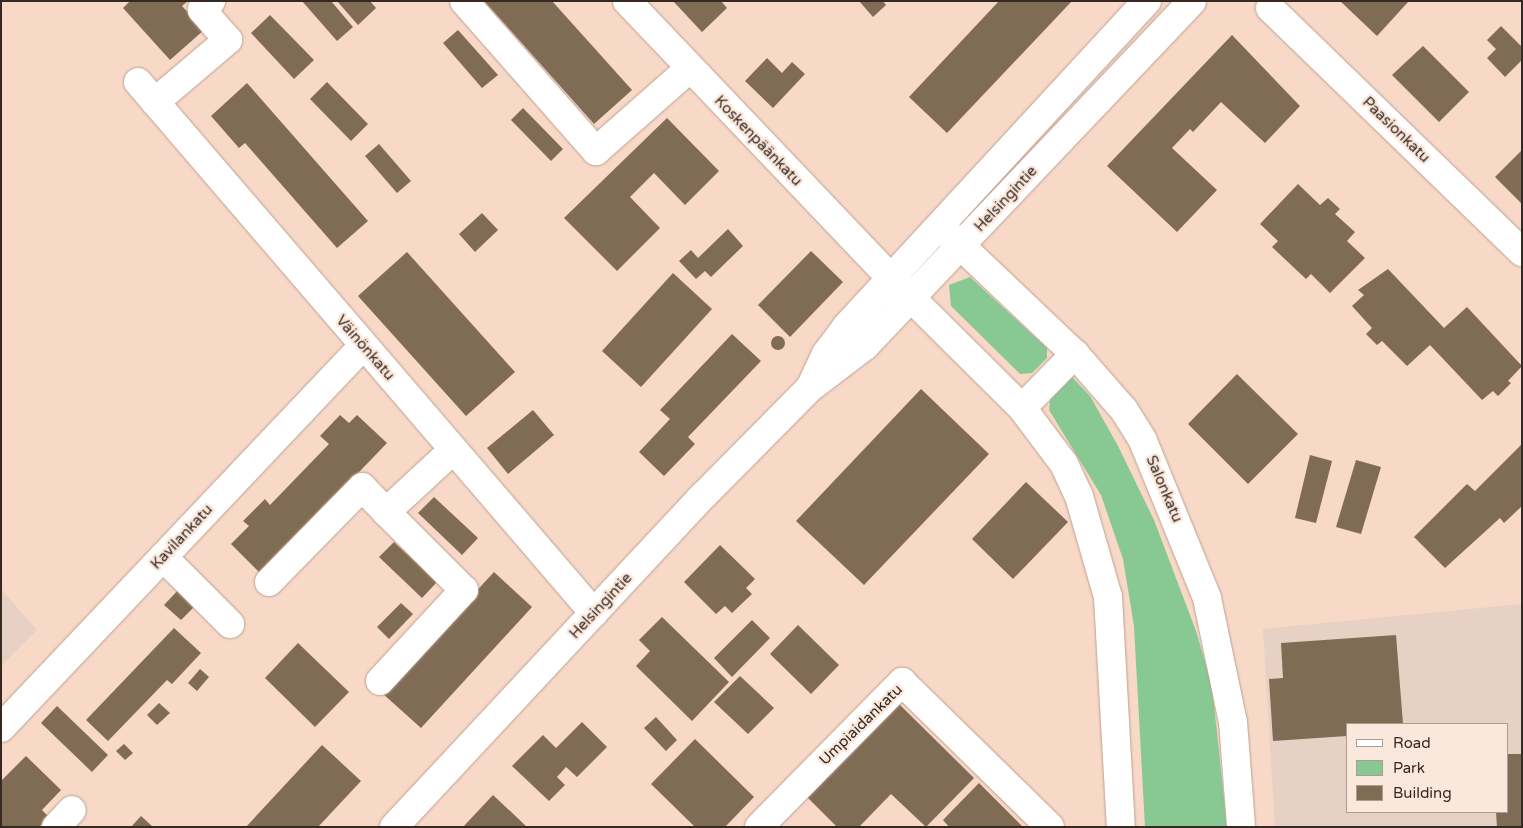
<!DOCTYPE html>
<html>
<head>
<meta charset="utf-8">
<style>
  body { margin:0 }
  #map { position:relative; width:1523px; height:828px; overflow:hidden; background:#f8d8c6; font-family:"Varela Round",sans-serif }
  div>[style] { position:absolute }
  .education>* { inset:0; background:#e7d0c4 }
  .green>* { inset:0; background:#88c893 }
  .building>* { inset:0; background:#806b54 }
  .round { border-radius:50% }
  .roads { filter:drop-shadow(0 0 1px #bfa190) drop-shadow(0 0 1px #bfa190) }
  .minor>* { height:28px; margin:-14px; padding:0 14px; transform-origin:14px; border-radius:14px; background:#fff }
  .major>* { height:28px; margin:-14px; padding:0 14px; transform-origin:14px; border-radius:14px; background:#fff }
  span { translate:-50% -50%; white-space:nowrap; text-align:center; line-height:1.15; -webkit-text-stroke:5px #fbe8dd; paint-order:stroke }
  .street-label { font-size:15px; color:#352922 }
  .frame { position:absolute; inset:0; border:2px solid #352922; pointer-events:none }
  .legend { position:absolute; left:1346px; top:723px; width:162px; height:90px; box-sizing:border-box; background:#fbe8dd; border:1px solid #ac9c92; margin:0; padding:6px 9px; list-style:none; font-size:15px; color:#352922 }
  .legend li { display:flex; align-items:center; gap:10px; height:25px }
  .legend b { width:25px; border:1px solid #ac9c92 }
</style>
</head>
<body>
<div id="map">
  <div class="education">
    <i style="clip-path:polygon(1px 589px,37px 630px,1px 666px)"></i>
    <i style="clip-path:polygon(evenodd,1522px 604px,1522px 827px,1275px 827px,1263px 629px,1522px 604px,1347px 724px,1507px 724px,1507px 812px,1347px 812px,1347px 724px)"></i>
  </div>
  <div class="green">
    <i style="clip-path:polygon(970px 277px,1047px 348px,1047px 358px,1032px 373px,1020px 374px,951px 306px,949px 285px)"></i>
    <i style="clip-path:polygon(1072px 377px,1090px 396px,1118px 446px,1154px 520px,1196px 631px,1212px 686px,1227px 827px,1145px 827px,1134px 626px,1123px 559px,1101px 495px,1049px 410px,1051px 394px)"></i>
  </div>
  <div class="building">
    <i style="clip-path:polygon(130px 1px,188px 1px,182px 6px,204px 30px,170px 60px,123px 8px)"></i>
    <i style="clip-path:polygon(302px 1px,331px 1px,353px 27px,337px 41px)"></i>
    <i style="clip-path:polygon(337px 1px,370px 1px,376px 8px,358px 25px)"></i>
    <i style="clip-path:polygon(484px 1px,552px 1px,632px 90px,594px 124px)"></i>
    <i style="clip-path:polygon(673px 1px,721px 1px,727px 8px,702px 32px)"></i>
    <i style="clip-path:polygon(859px 1px,883px 1px,886px 5px,873px 17px)"></i>
    <i style="clip-path:polygon(999px 1px,1072px 1px,947px 133px,909px 97px)"></i>
    <i style="clip-path:polygon(1340px 1px,1409px 1px,1377px 36px)"></i>
    <i style="clip-path:polygon(270px 15px,314px 60px,294px 79px,251px 33px)"></i>
    <i style="clip-path:polygon(1501px 26px,1522px 47px,1522px 60px,1505px 77px,1487px 58px,1496px 49px,1487px 40px)"></i>
    <i style="clip-path:polygon(458px 30px,498px 75px,482px 88px,443px 43px)"></i>
    <i style="clip-path:polygon(1232px 35px,1300px 106px,1265px 143px,1221px 102px,1193px 132px,1190px 129px,1172px 148px,1217px 190px,1177px 232px,1107px 166px)"></i>
    <i style="clip-path:polygon(1423px 46px,1469px 92px,1439px 122px,1392px 75px)"></i>
    <i style="clip-path:polygon(767px 58px,782px 73px,792px 62px,805px 74px,773px 108px,745px 81px)"></i>
    <i style="clip-path:polygon(327px 82px,368px 124px,351px 141px,310px 99px)"></i>
    <i style="clip-path:polygon(247px 83px,368px 221px,337px 248px,245px 143px,239px 148px,211px 116px)"></i>
    <i style="clip-path:polygon(523px 108px,563px 149px,551px 161px,511px 120px)"></i>
    <i style="clip-path:polygon(667px 118px,719px 171px,685px 205px,654px 173px,630px 197px,660px 228px,617px 271px,564px 218px)"></i>
    <i style="clip-path:polygon(379px 144px,411px 181px,397px 193px,365px 156px)"></i>
    <i style="clip-path:polygon(1522px 150px,1522px 204px,1495px 177px)"></i>
    <i style="clip-path:polygon(1298px 184px,1320px 205px,1328px 198px,1340px 209px,1335px 214px,1355px 232px,1347px 241px,1365px 258px,1330px 293px,1311px 274px,1306px 279px,1272px 247px,1278px 241px,1260px 224px)"></i>
    <i style="clip-path:polygon(482px 213px,498px 230px,475px 252px,459px 234px)"></i>
    <i style="clip-path:polygon(728px 229px,743px 246px,711px 277px,705px 271px,696px 279px,679px 261px,691px 250px,698px 258px)"></i>
    <i style="clip-path:polygon(811px 251px,843px 282px,790px 337px,758px 305px)"></i>
    <i style="clip-path:polygon(407px 252px,515px 372px,466px 416px,358px 296px)"></i>
    <i style="clip-path:polygon(1388px 269px,1444px 328px,1467px 307px,1522px 366px,1508px 381px,1511px 383px,1498px 396px,1493px 391px,1482px 400px,1430px 345px,1407px 366px,1382px 341px,1377px 345px,1366px 334px,1372px 328px,1352px 306px,1364px 295px,1358px 290px)"></i>
    <i style="clip-path:polygon(673px 273px,712px 309px,641px 387px,602px 351px)"></i>
    <i style="clip-path:polygon(732px 334px,761px 361px,688px 437px,695px 444px,664px 476px,639px 452px,670px 419px,660px 410px)"></i>
    <i class="round" style="left:771px;top:336px;width:14px;height:14px"></i>
    <i style="clip-path:polygon(1237px 374px,1298px 434px,1248px 484px,1188px 424px)"></i>
    <i style="clip-path:polygon(921px 389px,989px 454px,864px 585px,796px 521px)"></i>
    <i style="clip-path:polygon(533px 410px,554px 435px,508px 474px,487px 448px)"></i>
    <i style="clip-path:polygon(340px 415px,349px 423px,357px 415px,387px 443px,261px 574px,231px 544px,249px 526px,243px 521px,265px 499px,270px 505px,329px 444px,320px 436px)"></i>
    <i style="clip-path:polygon(1522px 444px,1522px 506px,1504px 523px,1500px 518px,1445px 568px,1414px 537px,1467px 484px,1475px 491px)"></i>
    <i style="clip-path:polygon(1310px 455px,1332px 461px,1316px 523px,1295px 518px)"></i>
    <i style="clip-path:polygon(1356px 460px,1381px 467px,1361px 534px,1336px 527px)"></i>
    <i style="clip-path:polygon(1026px 482px,1068px 522px,1013px 579px,972px 539px)"></i>
    <i style="clip-path:polygon(434px 497px,478px 538px,462px 555px,418px 513px)"></i>
    <i style="clip-path:polygon(394px 542px,437px 582px,422px 598px,379px 557px)"></i>
    <i style="clip-path:polygon(720px 545px,755px 579px,746px 588px,752px 594px,732px 613px,725px 606px,716px 614px,684px 582px)"></i>
    <i style="clip-path:polygon(494px 572px,532px 607px,421px 728px,382px 693px)"></i>
    <i style="clip-path:polygon(181px 587px,198px 603px,181px 620px,164px 605px)"></i>
    <i style="clip-path:polygon(401px 603px,413px 614px,389px 639px,377px 627px)"></i>
    <i style="clip-path:polygon(662px 617px,729px 682px,692px 721px,636px 666px,650px 651px,639px 640px)"></i>
    <i style="clip-path:polygon(752px 620px,770px 638px,732px 677px,714px 658px)"></i>
    <i style="clip-path:polygon(798px 625px,839px 665px,811px 694px,770px 654px)"></i>
    <i style="clip-path:polygon(174px 628px,201px 653px,172px 684px,167px 680px,108px 741px,86px 720px)"></i>
    <i style="clip-path:polygon(1396px 635px,1403px 724px,1347px 724px,1347px 736px,1273px 741px,1269px 679px,1283px 678px,1281px 643px)"></i>
    <i style="clip-path:polygon(298px 643px,349px 692px,315px 727px,265px 678px)"></i>
    <i style="clip-path:polygon(200px 669px,209px 677px,197px 691px,188px 683px)"></i>
    <i style="clip-path:polygon(740px 676px,774px 708px,748px 734px,714px 702px)"></i>
    <i style="clip-path:polygon(159px 703px,170px 713px,157px 725px,147px 715px)"></i>
    <i style="clip-path:polygon(899px 704px,974px 778px,926px 827px,891px 794px,859px 827px,837px 827px,807px 797px)"></i>
    <i style="clip-path:polygon(57px 706px,108px 755px,92px 772px,41px 723px)"></i>
    <i style="clip-path:polygon(656px 717px,677px 740px,666px 751px,644px 728px)"></i>
    <i style="clip-path:polygon(582px 722px,607px 747px,577px 777px,566px 767px,557px 777px,565px 785px,549px 801px,512px 766px,543px 735px,556px 748px)"></i>
    <i style="clip-path:polygon(695px 739px,754px 797px,725px 827px,695px 827px,651px 784px)"></i>
    <i style="clip-path:polygon(124px 744px,133px 753px,125px 760px,116px 751px)"></i>
    <i style="clip-path:polygon(322px 745px,361px 781px,318px 827px,246px 827px)"></i>
    <i style="clip-path:polygon(1507px 754px,1522px 754px,1522px 827px,1497px 827px,1496px 812px,1507px 812px)"></i>
    <i style="clip-path:polygon(26px 756px,61px 790px,42px 810px,49px 817px,39px 827px,1px 827px,1px 781px)"></i>
    <i style="clip-path:polygon(979px 783px,1023px 827px,949px 827px,943px 820px)"></i>
    <i style="clip-path:polygon(493px 795px,527px 827px,463px 827px)"></i>
    <i style="clip-path:polygon(141px 816px,153px 827px,131px 827px)"></i>
  </div>
  <div class="roads">
    <div class="minor">
      <i style="left:464px;top:1px;width:200px;rotate:48.7deg"></i>
      <i style="left:596px;top:151px;width:124px;rotate:-41.4deg"></i>
      <i style="left:627px;top:1px;width:383px;rotate:46.4deg"></i>
      <i style="left:1270px;top:8px;width:351px;rotate:44.1deg"></i>
      <i style="left:138px;top:82px;width:700px;rotate:49.35deg"></i>
      <i style="left:155px;top:102px;width:96px;rotate:-40.3deg"></i>
      <i style="left:228px;top:40px;width:40px;rotate:-131deg"></i>
      <i style="left:202px;top:10px;width:13px;rotate:-45deg"></i>
      <i style="left:1022px;top:408px;width:76px;rotate:-45.5deg"></i>
      <i style="left:163px;top:557px;width:95px;rotate:45deg"></i>
      <i style="left:269px;top:582px;width:133px;rotate:-45.6deg"></i>
      <i style="left:362px;top:487px;width:35px;rotate:46deg"></i>
      <i style="left:380px;top:681px;width:124px;rotate:-47.3deg"></i>
      <i style="left:464px;top:590px;width:110px;rotate:-135deg"></i>
      <i style="left:386px;top:512px;width:91px;rotate:-42.8deg"></i>
      <i style="left:1px;top:728px;width:526px;rotate:-46.54deg"></i>
      <i style="left:56px;top:827px;width:23px;rotate:-47deg"></i>
      <i style="left:759px;top:827px;width:204px;rotate:-45.4deg"></i>
      <i style="left:902px;top:682px;width:207px;rotate:44.4deg"></i>
    </div>
    <div class="major">
      <i style="left:940px;top:226px;width:186px;rotate:43.5deg"></i>
      <i style="left:1075px;top:354px;width:74px;rotate:48.8deg"></i>
      <i style="left:1124px;top:410px;width:36px;rotate:58deg"></i>
      <i style="left:1143px;top:441px;width:170px;rotate:67.8deg"></i>
      <i style="left:1207px;top:598px;width:127px;rotate:78.2deg"></i>
      <i style="left:1233px;top:722px;width:105px;rotate:85.6deg"></i>
      <i style="left:891px;top:278px;width:185px;rotate:44.8deg"></i>
      <i style="left:1022px;top:408px;width:70px;rotate:53.1deg"></i>
      <i style="left:1064px;top:464px;width:35px;rotate:65deg"></i>
      <i style="left:1079px;top:496px;width:105px;rotate:74deg"></i>
      <i style="left:1108px;top:597px;width:230px;rotate:86.8deg"></i>
      <i style="left:811px;top:386px;width:35px;rotate:-65deg"></i>
      <i style="left:826px;top:354px;width:34px;rotate:-53deg"></i>
      <i style="left:846px;top:327px;width:444px;rotate:-47.3deg"></i>
      <i style="left:394px;top:827px;width:454px;rotate:-47deg"></i>
      <i style="left:704px;top:495px;width:152px;rotate:-45.3deg"></i>
      <i style="left:811px;top:387px;width:68px;rotate:-37.2deg"></i>
      <i style="left:865px;top:346px;width:475px;rotate:-46.5deg"></i>
    </div>
  </div>
  <div class="street-label">
    <span style="left:1396px;top:130px;rotate:44deg">Paasionkatu</span>
    <span style="left:758px;top:141px;rotate:46deg">Koskenpäänkatu</span>
    <span style="left:1006px;top:199px;rotate:-47deg">Helsingintie</span>
    <span style="left:365px;top:348px;rotate:49deg">Väinönkatu</span>
    <span style="left:1164px;top:489px;rotate:67deg">Salonkatu</span>
    <span style="left:182px;top:537px;rotate:-47deg">Kavilankatu</span>
    <span style="left:601px;top:606px;rotate:-47deg">Helsingintie</span>
    <span style="left:861px;top:725px;rotate:-44deg">Umpiaidankatu</span>
  </div>
  <div class="frame"></div>
  <ul class="legend">
  <li><b style="height:6px;background:#fff"></b>Road</li>
  <li><b style="height:14px;background:#88c893"></b>Park</li>
  <li><b style="height:14px;background:#806b54"></b>Building</li>
  </ul>
</div>
</body>
</html>
